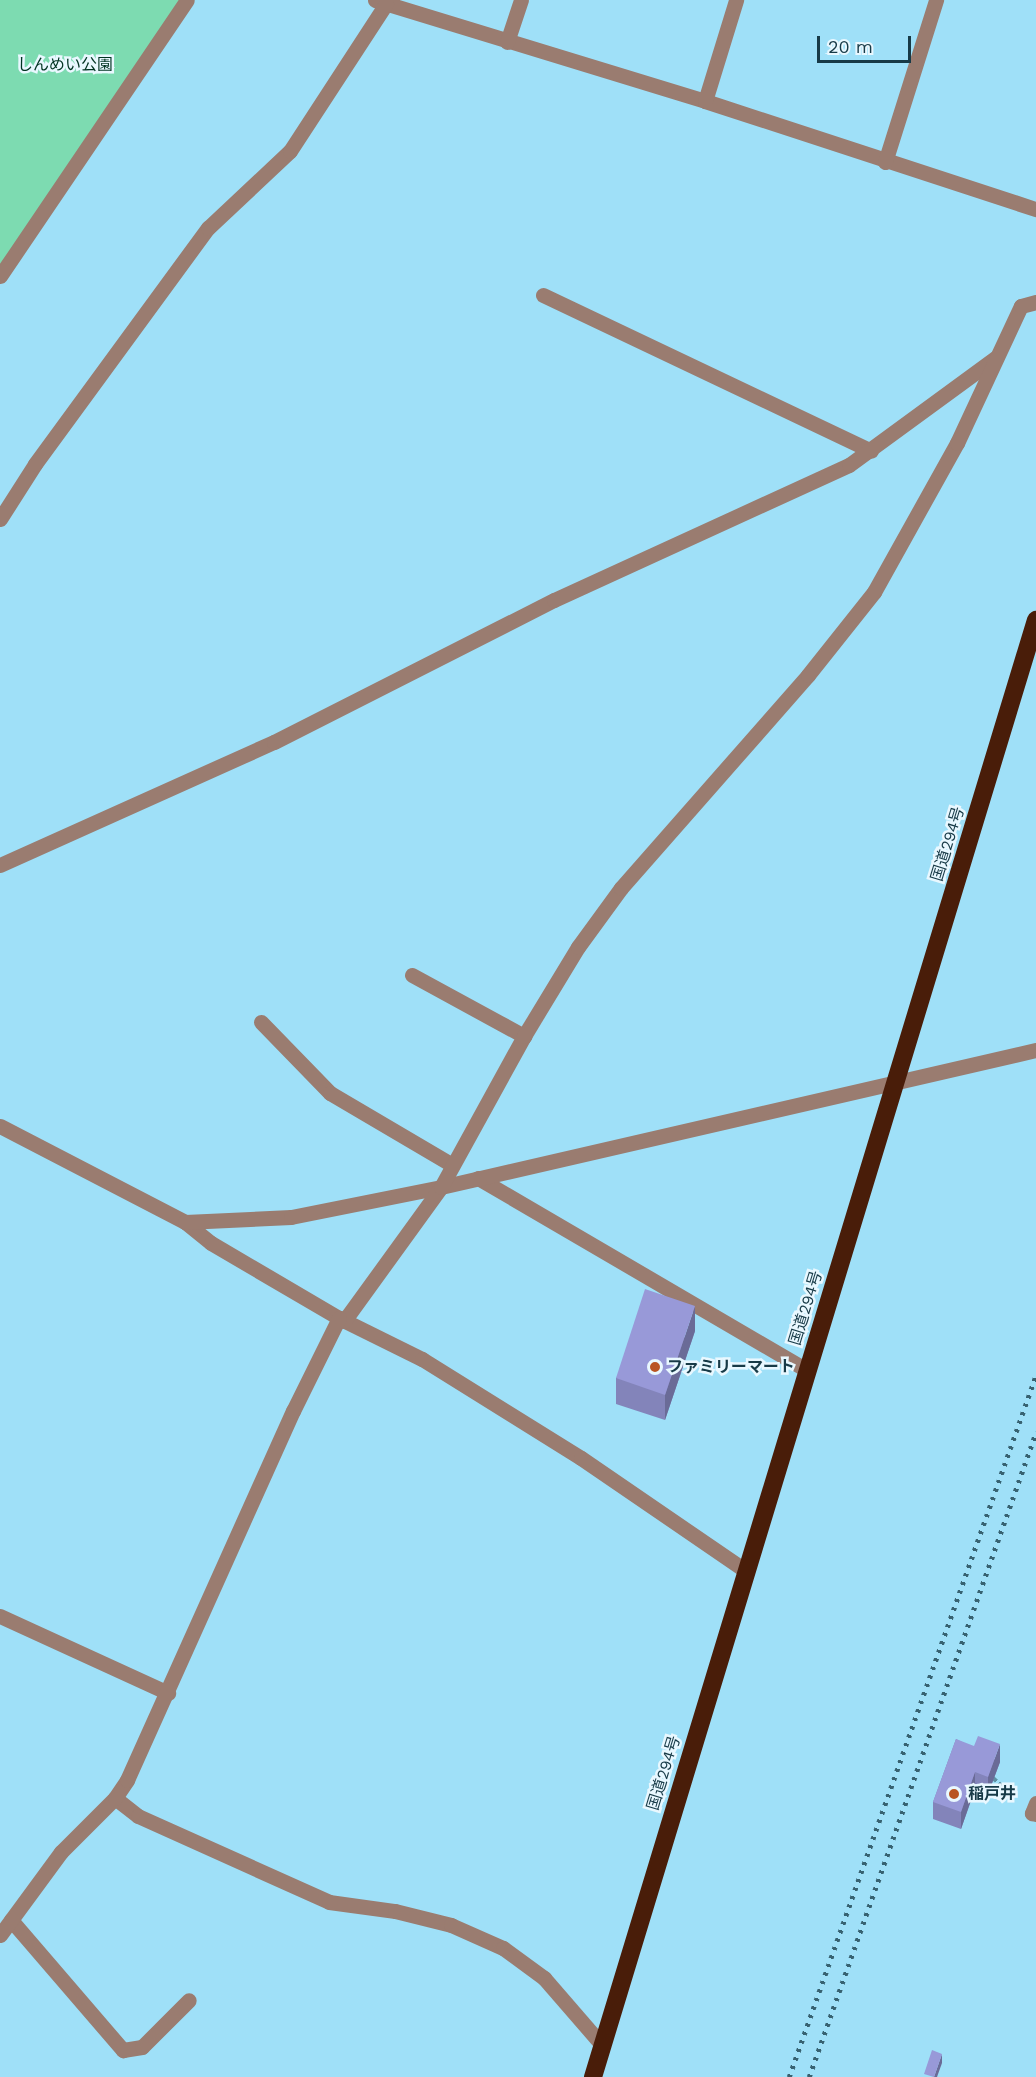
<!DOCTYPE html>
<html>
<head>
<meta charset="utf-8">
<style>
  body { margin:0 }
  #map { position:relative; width:1036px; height:2077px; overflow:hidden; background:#9fe0f8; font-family:"Work Sans","Noto Sans JP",sans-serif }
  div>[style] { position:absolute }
  .green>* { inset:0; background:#7ddbb1 }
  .path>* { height:4px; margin-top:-2px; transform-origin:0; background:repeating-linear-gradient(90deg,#5e91a4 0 4.5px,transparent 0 7.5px) }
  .minor>* { height:15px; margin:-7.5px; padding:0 7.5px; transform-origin:7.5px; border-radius:7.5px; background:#9a7c70 }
  .highway>* { height:18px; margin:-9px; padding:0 9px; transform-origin:9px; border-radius:9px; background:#491d09 }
  .rail>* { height:4.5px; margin-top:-2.25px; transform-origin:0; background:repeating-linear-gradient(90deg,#376271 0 3px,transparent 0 9px) }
  .wall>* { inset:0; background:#8384ba }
  .shaded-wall>* { inset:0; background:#6a6b97 }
  .building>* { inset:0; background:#9899d8 }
  .dots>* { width:16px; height:16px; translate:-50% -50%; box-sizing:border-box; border:3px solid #e9f8ff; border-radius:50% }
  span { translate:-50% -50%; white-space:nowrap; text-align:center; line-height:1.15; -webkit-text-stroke:5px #e9f8ff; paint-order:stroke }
  .park-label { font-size:16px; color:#003321 }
  .street-label { font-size:16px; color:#173a47 }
  .poi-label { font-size:16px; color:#173a47; font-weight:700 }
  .left { translate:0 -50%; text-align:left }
  .scale { position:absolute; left:817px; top:36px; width:94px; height:27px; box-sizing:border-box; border:3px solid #173a47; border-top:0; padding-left:8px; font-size:18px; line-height:21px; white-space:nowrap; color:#173a47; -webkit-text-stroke:4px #e9f8ff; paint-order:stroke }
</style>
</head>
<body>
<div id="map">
  <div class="green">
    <i style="clip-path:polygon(0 0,187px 0,0 275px)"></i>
  </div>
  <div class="path">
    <i style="left:993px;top:1778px;width:28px;rotate:42deg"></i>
  </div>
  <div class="minor">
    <i style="left:375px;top:0;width:345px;rotate:17deg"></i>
    <i style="left:705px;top:101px;width:348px;rotate:18.1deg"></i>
    <i style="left:507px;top:42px;width:44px;rotate:-71.6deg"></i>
    <i style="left:705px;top:101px;width:106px;rotate:-72.9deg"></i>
    <i style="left:885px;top:162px;width:170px;rotate:-72.5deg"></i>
    <i style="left:0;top:276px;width:333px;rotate:-55.9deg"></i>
    <i style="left:543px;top:295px;width:363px;rotate:25.4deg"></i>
    <i style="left:0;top:519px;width:65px;rotate:-57.5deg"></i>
    <i style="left:35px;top:464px;width:293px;rotate:-53.8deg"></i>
    <i style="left:208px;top:228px;width:112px;rotate:-43.2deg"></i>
    <i style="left:290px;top:151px;width:176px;rotate:-56.9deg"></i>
    <i style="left:0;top:865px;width:300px;rotate:-24.2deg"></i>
    <i style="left:274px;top:742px;width:314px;rotate:-26.9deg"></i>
    <i style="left:554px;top:600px;width:324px;rotate:-24.6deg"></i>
    <i style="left:849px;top:465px;width:181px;rotate:-36.2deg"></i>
    <i style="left:412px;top:975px;width:128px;rotate:28.6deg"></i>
    <i style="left:261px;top:1022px;width:99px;rotate:45.8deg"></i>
    <i style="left:330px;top:1093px;width:142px;rotate:30.5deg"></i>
    <i style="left:0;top:1126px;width:208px;rotate:27.4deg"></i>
    <i style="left:185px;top:1222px;width:33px;rotate:39deg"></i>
    <i style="left:211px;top:1243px;width:148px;rotate:30.4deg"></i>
    <i style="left:339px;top:1318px;width:93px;rotate:26.3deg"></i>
    <i style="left:422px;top:1359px;width:187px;rotate:31.9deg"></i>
    <i style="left:581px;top:1458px;width:200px;rotate:34.4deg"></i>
    <i style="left:478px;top:1178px;width:381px;rotate:30.3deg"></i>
    <i style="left:185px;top:1222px;width:106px;rotate:-2.7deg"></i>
    <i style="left:291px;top:1217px;width:153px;rotate:-11.3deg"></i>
    <i style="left:441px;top:1187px;width:611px;rotate:-12.97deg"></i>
    <i style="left:344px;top:1321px;width:165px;rotate:-54.1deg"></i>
    <i style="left:441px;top:1187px;width:172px;rotate:-61.2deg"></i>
    <i style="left:524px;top:1036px;width:104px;rotate:-58.8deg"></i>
    <i style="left:578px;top:947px;width:73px;rotate:-53.9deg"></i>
    <i style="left:621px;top:888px;width:283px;rotate:-48.7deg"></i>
    <i style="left:808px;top:675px;width:106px;rotate:-51.5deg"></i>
    <i style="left:874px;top:592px;width:171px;rotate:-60.9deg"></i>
    <i style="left:957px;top:443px;width:151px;rotate:-65deg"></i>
    <i style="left:1021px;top:306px;width:16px;rotate:-15deg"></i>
    <i style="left:0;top:1616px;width:185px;rotate:24.6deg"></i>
    <i style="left:115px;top:1798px;width:29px;rotate:38deg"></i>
    <i style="left:138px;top:1816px;width:209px;rotate:24.2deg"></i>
    <i style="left:329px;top:1902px;width:67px;rotate:7.8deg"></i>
    <i style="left:395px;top:1911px;width:58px;rotate:14deg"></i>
    <i style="left:451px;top:1925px;width:57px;rotate:23.9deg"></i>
    <i style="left:503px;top:1948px;width:51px;rotate:36.2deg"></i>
    <i style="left:544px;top:1978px;width:89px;rotate:49.1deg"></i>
    <i style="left:1036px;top:1803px;width:11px;rotate:112deg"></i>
    <i style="left:1032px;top:1813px;width:4px;rotate:14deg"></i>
    <i style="left:11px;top:1920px;width:172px;rotate:49.3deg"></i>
    <i style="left:123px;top:2050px;width:19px;rotate:-9deg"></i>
    <i style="left:142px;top:2047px;width:66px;rotate:-45deg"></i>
    <i style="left:0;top:1935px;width:103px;rotate:-53.7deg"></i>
    <i style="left:61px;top:1852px;width:76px;rotate:-45deg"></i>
    <i style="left:115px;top:1798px;width:22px;rotate:-56deg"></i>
    <i style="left:127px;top:1780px;width:405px;rotate:-65.8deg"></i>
    <i style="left:293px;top:1411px;width:104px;rotate:-63.7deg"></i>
  </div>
  <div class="highway">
    <i style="left:593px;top:2077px;width:1523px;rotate:-73.09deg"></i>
  </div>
  <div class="rail">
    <i style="left:789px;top:2077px;width:744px;rotate:-70.62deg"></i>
    <i style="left:809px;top:2077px;width:684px;rotate:-70.61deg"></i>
  </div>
  <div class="wall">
    <i style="clip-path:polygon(695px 1331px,665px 1420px,616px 1404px,616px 1378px)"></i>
    <i style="clip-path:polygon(956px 1739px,1000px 1762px,988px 1794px,975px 1789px,961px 1829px,933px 1819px,933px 1802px)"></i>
  </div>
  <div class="shaded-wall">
    <i style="clip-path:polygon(695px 1306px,695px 1331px,665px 1420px,665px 1395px)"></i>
    <i style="clip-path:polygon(1000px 1744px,1000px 1762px,988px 1794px,988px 1777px)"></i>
    <i style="clip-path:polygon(975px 1772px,975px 1789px,961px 1829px,961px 1812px)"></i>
    <i style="clip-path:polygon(942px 2054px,942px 2063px,937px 2077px,934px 2077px)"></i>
  </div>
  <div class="building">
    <i style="clip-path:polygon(645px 1289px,695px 1306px,665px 1395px,616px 1378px)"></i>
    <i style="clip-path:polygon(978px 1736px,1000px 1744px,988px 1777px,975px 1772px,961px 1812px,933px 1802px,956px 1739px,974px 1746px)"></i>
    <i style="clip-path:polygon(932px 2050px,942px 2054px,934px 2077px,924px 2074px)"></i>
  </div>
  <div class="dots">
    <i style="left:655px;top:1367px;background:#b95423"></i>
    <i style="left:954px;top:1794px;background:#b95423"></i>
  </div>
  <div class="park-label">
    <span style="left:65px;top:65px">しんめい公園</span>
  </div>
  <div class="street-label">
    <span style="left:948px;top:844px;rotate:-73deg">国道294号</span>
    <span style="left:806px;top:1308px;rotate:-73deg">国道294号</span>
    <span style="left:664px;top:1773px;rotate:-73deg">国道294号</span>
  </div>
  <div class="poi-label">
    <span class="left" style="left:667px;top:1367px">ファミリーマート</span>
    <span class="left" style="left:968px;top:1794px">稲戸井</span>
  </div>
  <div class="scale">20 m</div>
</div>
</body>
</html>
